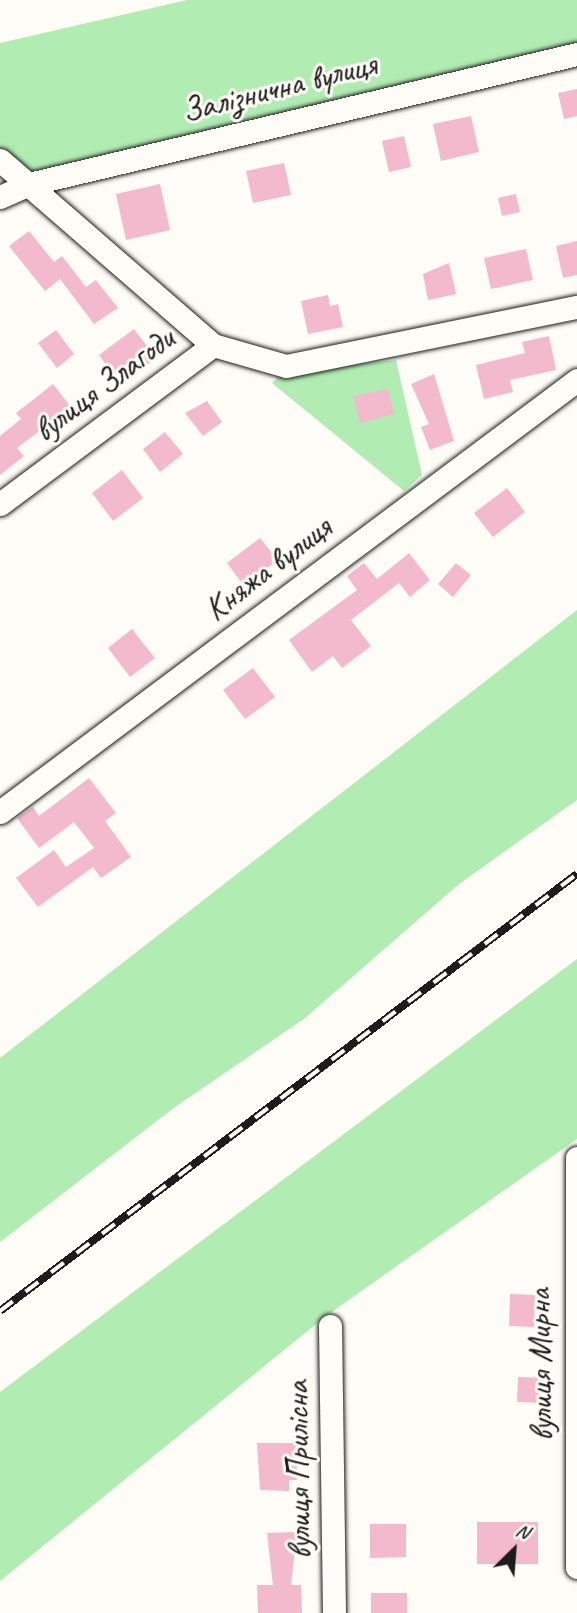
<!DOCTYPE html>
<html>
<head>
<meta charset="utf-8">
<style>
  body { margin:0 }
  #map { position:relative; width:577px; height:1613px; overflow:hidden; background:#fdfcf7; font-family:Caveat,sans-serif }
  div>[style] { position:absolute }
  .green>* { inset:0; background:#b1edb2 }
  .building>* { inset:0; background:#f3bacd }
  .roads { filter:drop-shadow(0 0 2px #1c1c1c) drop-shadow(0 0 2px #1c1c1c) }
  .minor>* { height:23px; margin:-11.5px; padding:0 11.5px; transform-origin:11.5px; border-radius:11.5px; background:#fdfcf7 }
  .rail>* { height:8px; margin-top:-4px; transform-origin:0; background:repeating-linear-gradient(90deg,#fdfcf7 0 16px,#1c1c1c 0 32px); box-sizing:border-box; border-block:2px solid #1c1c1c }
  span { translate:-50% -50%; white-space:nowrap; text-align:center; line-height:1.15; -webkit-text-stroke:6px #fdfcf7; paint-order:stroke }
  .street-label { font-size:33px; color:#1c1c1c }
  .north { position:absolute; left:479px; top:1515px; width:70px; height:70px; -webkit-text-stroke:5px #fdfcf7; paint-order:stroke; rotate:25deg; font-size:19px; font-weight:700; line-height:28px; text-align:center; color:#1c1c1c }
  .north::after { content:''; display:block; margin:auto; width:24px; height:32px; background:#1c1c1c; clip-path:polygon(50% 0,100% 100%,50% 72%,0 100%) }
</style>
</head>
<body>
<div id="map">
  <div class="green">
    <i style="clip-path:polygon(187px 0,577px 0,577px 46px,31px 175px,0 148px,0 43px)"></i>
    <i style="clip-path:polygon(396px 360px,422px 475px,404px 491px,272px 383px,283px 373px)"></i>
    <i style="clip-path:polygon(577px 610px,577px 800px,459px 884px,304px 1019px,175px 1107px,0 1242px,0 1058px)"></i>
    <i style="clip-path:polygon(577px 959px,577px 1139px,326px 1316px,0 1581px,0 1392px)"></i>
  </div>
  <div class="building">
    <i style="clip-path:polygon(577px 89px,577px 116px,564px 119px,558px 93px)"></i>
    <i style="clip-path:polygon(471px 116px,479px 152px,441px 161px,433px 124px)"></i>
    <i style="clip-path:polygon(404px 136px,411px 167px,389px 172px,382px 141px)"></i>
    <i style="clip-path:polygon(284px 163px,291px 195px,253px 203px,246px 171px)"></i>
    <i style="clip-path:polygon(160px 184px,170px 230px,126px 240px,116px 194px)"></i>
    <i style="clip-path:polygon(516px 194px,520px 212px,502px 216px,498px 198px)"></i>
    <i style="clip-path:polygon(29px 231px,54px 262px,62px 256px,86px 287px,96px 280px,118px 308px,94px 324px,60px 279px,45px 291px,9px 246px)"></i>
    <i style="clip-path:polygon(577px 241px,577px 275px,563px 278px,556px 246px)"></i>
    <i style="clip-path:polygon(526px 249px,533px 280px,491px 289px,484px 258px)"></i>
    <i style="clip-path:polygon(449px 263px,456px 294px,428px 300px,423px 274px)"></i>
    <i style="clip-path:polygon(328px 295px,330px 306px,338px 304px,343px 327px,308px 334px,301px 301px)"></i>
    <i style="clip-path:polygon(134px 329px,156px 358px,120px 384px,99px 355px)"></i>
    <i style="clip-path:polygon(56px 330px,74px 354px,57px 368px,38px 343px)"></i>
    <i style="clip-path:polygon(549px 336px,556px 370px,510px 380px,513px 392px,484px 399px,476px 365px,525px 353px,522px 342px)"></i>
    <i style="clip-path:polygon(434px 374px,454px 441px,430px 450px,421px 427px,429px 424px,411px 384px)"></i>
    <i style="clip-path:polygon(53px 384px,71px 407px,17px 448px,24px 456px,0 475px,0 436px,21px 419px,16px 413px)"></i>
    <i style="clip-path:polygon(388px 389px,394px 414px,360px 423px,353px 396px)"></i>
    <i style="clip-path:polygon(207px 401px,222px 422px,203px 436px,185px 413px)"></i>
    <i style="clip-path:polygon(165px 432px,183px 454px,160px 472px,143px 449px)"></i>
    <i style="clip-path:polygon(122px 470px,143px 498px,113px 521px,92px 493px)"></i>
    <i style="clip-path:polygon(507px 488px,525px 512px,493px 537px,474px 513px)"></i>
    <i style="clip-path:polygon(260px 538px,278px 560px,244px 586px,227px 563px)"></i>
    <i style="clip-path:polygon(409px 553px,430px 580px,410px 597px,399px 583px,351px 620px,371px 646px,342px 668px,333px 656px,312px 672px,289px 640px,357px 590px,347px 576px,364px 563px,377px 579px)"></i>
    <i style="clip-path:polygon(456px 563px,471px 575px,453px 597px,438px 584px)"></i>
    <i style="clip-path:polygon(132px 629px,155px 658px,130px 677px,108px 648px)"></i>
    <i style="clip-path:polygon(253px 668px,275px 697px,245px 719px,223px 690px)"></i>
    <i style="clip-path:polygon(89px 778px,116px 813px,105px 821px,131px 857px,101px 878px,93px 867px,38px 907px,16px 878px,54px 850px,66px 867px,94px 848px,74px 822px,39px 848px,17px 818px,33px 807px,39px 816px)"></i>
    <i style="clip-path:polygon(510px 1294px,535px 1295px,534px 1327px,509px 1326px)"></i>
    <i style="clip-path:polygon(518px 1377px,547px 1378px,546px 1403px,517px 1402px)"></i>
    <i style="clip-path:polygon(257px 1443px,297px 1443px,297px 1480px,289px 1480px,289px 1491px,260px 1490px)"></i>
    <i style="clip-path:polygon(477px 1522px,538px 1522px,538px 1564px,477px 1564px)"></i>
    <i style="clip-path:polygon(370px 1524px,406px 1524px,406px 1557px,370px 1558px)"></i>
    <i style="clip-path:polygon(297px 1532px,291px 1585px,301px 1585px,302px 1613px,258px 1613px,257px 1585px,273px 1585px,267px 1533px)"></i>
    <i style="clip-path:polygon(371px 1593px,407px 1593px,407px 1613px,371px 1613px)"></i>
  </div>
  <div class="roads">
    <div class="minor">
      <i style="left:0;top:160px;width:282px;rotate:41deg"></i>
      <i style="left:213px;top:345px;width:76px;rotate:16deg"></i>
      <i style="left:286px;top:366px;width:297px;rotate:-11.5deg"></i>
      <i style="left:0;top:197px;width:32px;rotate:-24deg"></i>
      <i style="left:29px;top:184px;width:563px;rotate:-13.35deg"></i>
      <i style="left:0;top:504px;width:266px;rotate:-36.7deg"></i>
      <i style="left:0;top:812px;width:721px;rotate:-36.82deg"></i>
      <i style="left:577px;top:1158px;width:409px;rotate:90deg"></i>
      <i style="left:330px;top:1326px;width:287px;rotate:89.2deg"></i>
    </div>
  </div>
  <div class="rail">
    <i style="left:0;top:1311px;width:724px;rotate:-37.14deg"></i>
  </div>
  <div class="street-label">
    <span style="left:279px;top:88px;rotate:-14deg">Залізнична вулиця</span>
    <span style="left:104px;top:385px;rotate:-37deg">вулиця Злагоди</span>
    <span style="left:268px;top:569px;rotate:-37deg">Княжа вулиця</span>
    <span style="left:541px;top:1365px;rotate:-91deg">вулиця Мирна</span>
    <span style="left:299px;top:1470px;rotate:-91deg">вулиця Прилісна</span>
  </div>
  <div class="north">N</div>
</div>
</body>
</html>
